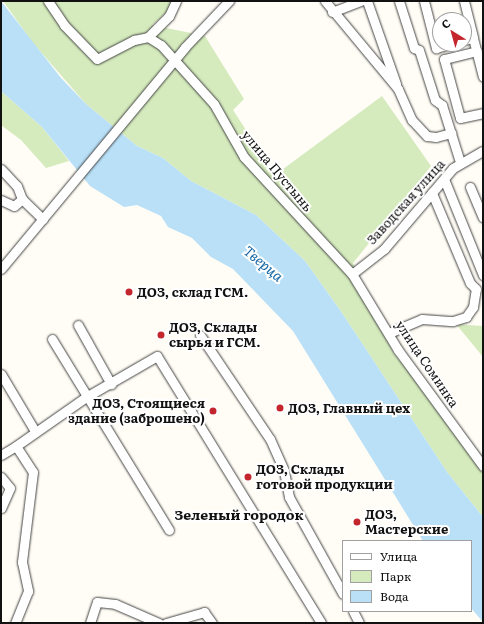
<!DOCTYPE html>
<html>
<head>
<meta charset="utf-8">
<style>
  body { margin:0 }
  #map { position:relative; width:484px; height:624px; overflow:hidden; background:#fffdf5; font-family:Literata,serif }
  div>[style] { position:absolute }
  .green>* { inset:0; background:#d5ebbd }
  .water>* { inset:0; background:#b9e0f7 }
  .roads { filter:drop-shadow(0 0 1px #444) drop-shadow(0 0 1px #444) }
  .minor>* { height:9px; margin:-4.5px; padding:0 4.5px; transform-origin:4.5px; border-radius:4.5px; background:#fff }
  .dots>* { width:11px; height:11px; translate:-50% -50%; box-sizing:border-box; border:2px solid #fff; border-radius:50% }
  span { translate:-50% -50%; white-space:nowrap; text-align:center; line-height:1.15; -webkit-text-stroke:4px #fff; paint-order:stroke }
  .street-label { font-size:13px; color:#111 }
  .poi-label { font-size:13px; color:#111; font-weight:700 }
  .left { translate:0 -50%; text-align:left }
  .right { translate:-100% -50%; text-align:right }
  .water-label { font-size:14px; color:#1768a6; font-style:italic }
  .neighbourhood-label { font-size:14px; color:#111; font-weight:700 }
  .frame { position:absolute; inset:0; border:2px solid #111; pointer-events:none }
  .legend { position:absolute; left:342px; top:540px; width:130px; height:72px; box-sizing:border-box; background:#fff; border:1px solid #a0a0a0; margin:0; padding:5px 7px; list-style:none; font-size:12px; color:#111 }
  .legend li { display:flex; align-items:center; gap:8px; height:20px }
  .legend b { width:20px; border:1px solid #a0a0a0 }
  .north { position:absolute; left:432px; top:12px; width:40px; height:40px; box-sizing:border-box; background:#fff; border:1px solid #a0a0a0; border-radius:50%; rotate:323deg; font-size:11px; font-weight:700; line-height:16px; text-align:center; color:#111 }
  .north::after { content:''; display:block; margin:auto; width:14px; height:18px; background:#c4262e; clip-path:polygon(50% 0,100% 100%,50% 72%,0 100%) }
</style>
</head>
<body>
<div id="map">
  <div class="green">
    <i style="clip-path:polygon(3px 1px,173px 1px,172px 7px,152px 25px,205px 36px,244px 99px,233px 110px,275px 175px,382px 96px,431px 166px,353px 263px,394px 354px,483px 457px,483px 517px,447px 472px,340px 310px,305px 261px,256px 215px,191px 181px,163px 158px,137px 146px,86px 104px,33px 43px)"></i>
    <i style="clip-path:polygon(1px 91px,42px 127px,69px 161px,46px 168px,21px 140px,1px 125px)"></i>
    <i style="clip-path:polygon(456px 324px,482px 326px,483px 324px,483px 357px)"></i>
  </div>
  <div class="water">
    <i style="clip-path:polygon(1px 1px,61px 78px,86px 104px,137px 146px,163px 158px,191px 181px,256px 215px,305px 261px,340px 310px,447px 472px,483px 517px,483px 622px,471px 608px,471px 541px,423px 541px,293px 331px,233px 269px,211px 257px,192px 238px,168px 227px,161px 216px,137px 205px,124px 207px,90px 186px,42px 127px,1px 91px)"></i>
  </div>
  <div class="roads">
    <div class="minor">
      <i style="left:48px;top:1px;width:29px;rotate:56deg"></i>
      <i style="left:64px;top:25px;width:47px;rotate:45.9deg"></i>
      <i style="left:97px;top:59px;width:42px;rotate:-27.2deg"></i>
      <i style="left:134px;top:40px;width:14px;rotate:-12deg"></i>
      <i style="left:148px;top:37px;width:15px;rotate:32deg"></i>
      <i style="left:161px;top:45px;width:79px;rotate:48.1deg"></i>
      <i style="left:214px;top:104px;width:61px;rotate:60.5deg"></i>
      <i style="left:244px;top:157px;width:159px;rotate:47.3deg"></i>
      <i style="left:352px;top:274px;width:89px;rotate:58.8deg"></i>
      <i style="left:398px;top:350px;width:144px;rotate:53.8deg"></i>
      <i style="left:325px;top:1px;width:114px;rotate:50.3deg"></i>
      <i style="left:398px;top:89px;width:34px;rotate:66deg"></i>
      <i style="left:412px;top:120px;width:22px;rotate:47deg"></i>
      <i style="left:427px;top:136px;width:9px;rotate:6deg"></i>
      <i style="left:436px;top:137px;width:16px;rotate:-15deg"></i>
      <i style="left:367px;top:1px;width:88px;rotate:70.7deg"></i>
      <i style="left:399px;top:1px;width:49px;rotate:72.3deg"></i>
      <i style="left:414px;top:48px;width:5px;rotate:22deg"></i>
      <i style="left:419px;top:50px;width:52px;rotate:72.3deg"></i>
      <i style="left:435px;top:100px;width:9px;rotate:36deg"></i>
      <i style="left:442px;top:105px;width:60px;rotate:72.5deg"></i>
      <i style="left:424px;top:1px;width:49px;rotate:75.7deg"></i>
      <i style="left:436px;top:48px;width:15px;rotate:-16deg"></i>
      <i style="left:464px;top:1px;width:38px;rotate:76deg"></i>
      <i style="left:332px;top:12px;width:31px;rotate:-21deg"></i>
      <i style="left:148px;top:37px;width:30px;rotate:-45deg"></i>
      <i style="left:169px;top:16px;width:17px;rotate:-65deg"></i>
      <i style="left:464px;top:40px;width:9px;rotate:-13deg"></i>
      <i style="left:473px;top:38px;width:40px;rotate:75.6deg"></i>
      <i style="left:477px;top:51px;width:34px;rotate:166deg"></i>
      <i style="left:444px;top:59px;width:61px;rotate:74.8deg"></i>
      <i style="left:460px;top:118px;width:24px;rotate:-12deg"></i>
      <i style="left:1px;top:169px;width:23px;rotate:47deg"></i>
      <i style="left:17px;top:186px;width:14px;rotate:69deg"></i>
      <i style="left:22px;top:199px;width:29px;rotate:44deg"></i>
      <i style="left:444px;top:179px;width:104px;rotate:67.9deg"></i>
      <i style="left:470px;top:187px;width:33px;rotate:67deg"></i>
      <i style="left:1px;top:200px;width:14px;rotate:25deg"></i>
      <i style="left:14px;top:206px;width:11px;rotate:-41deg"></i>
      <i style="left:1px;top:269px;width:288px;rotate:-50.3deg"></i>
      <i style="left:185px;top:47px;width:64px;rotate:-46.3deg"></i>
      <i style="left:352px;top:274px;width:41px;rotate:-38deg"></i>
      <i style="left:384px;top:249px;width:106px;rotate:-49.6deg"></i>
      <i style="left:453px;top:168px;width:34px;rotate:-30deg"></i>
      <i style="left:78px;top:325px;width:68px;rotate:60.8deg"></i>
      <i style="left:389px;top:333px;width:36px;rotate:-23deg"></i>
      <i style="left:422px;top:319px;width:31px;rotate:4deg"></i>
      <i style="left:453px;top:321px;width:14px;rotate:-17deg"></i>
      <i style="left:466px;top:317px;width:12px;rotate:-55deg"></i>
      <i style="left:473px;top:307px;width:18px;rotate:-81deg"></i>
      <i style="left:476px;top:289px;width:8px;rotate:-135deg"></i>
      <i style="left:470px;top:283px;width:98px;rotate:-112.9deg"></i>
      <i style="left:200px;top:335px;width:125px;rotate:56.1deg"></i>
      <i style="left:270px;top:439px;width:35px;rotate:66deg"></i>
      <i style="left:284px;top:471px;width:26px;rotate:79deg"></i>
      <i style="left:289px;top:497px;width:111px;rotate:60.9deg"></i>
      <i style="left:52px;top:339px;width:224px;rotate:58.5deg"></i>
      <i style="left:1px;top:374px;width:66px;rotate:59.2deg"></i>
      <i style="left:16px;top:446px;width:85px;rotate:-35deg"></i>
      <i style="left:86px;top:397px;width:82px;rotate:-30deg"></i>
      <i style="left:157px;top:356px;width:313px;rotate:58.4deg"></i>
      <i style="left:1px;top:455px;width:17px;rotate:-31deg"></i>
      <i style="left:16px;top:446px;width:31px;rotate:57deg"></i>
      <i style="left:33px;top:472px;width:91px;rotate:97deg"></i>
      <i style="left:22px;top:562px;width:30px;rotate:78deg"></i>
      <i style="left:28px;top:591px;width:35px;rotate:112deg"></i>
      <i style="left:1px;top:477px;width:14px;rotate:51deg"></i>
      <i style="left:10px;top:488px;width:22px;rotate:114deg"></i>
      <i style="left:353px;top:611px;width:13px;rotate:63deg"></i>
      <i style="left:90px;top:623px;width:22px;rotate:-72deg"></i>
      <i style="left:97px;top:602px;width:18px;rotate:6deg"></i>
      <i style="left:115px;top:604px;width:48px;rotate:23.4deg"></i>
      <i style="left:166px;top:623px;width:40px;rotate:-16deg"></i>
      <i style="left:204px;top:612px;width:14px;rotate:54deg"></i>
    </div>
  </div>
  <div class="dots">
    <i style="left:129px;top:292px;background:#c4262e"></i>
    <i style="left:161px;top:335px;background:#c4262e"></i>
    <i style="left:280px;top:408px;background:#c4262e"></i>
    <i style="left:213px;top:411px;background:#c4262e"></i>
    <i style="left:248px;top:477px;background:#c4262e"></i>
    <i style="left:357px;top:522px;background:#c4262e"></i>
  </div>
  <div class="street-label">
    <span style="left:277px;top:171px;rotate:50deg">улица Пустынь</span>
    <span style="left:406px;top:202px;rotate:-48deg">Заводская улица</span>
    <span style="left:427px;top:364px;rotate:56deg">улица Соминка</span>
  </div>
  <div class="poi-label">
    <span class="left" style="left:137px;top:292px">ДОЗ, склад ГСМ.</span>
    <span class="left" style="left:169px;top:335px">ДОЗ, Склады<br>сырья и ГСМ.</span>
    <span class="right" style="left:205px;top:411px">ДОЗ, Стоящиеся<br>здание (заброшено)</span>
    <span class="left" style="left:288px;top:408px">ДОЗ, Главный цех</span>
    <span class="left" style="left:256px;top:477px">ДОЗ, Склады<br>готовой продукции</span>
    <span class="left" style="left:365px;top:522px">ДОЗ,<br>Мастерские</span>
  </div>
  <div class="water-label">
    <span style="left:264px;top:263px;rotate:40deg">Тверца</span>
  </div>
  <div class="neighbourhood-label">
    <span style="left:239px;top:514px">Зеленый городок</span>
  </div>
  <div class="frame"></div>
  <ul class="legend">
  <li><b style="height:5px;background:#fff"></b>Улица</li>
  <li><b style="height:11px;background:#d5ebbd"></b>Парк</li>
  <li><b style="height:11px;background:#b9e0f7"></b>Вода</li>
  </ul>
  <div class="north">С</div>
</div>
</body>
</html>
